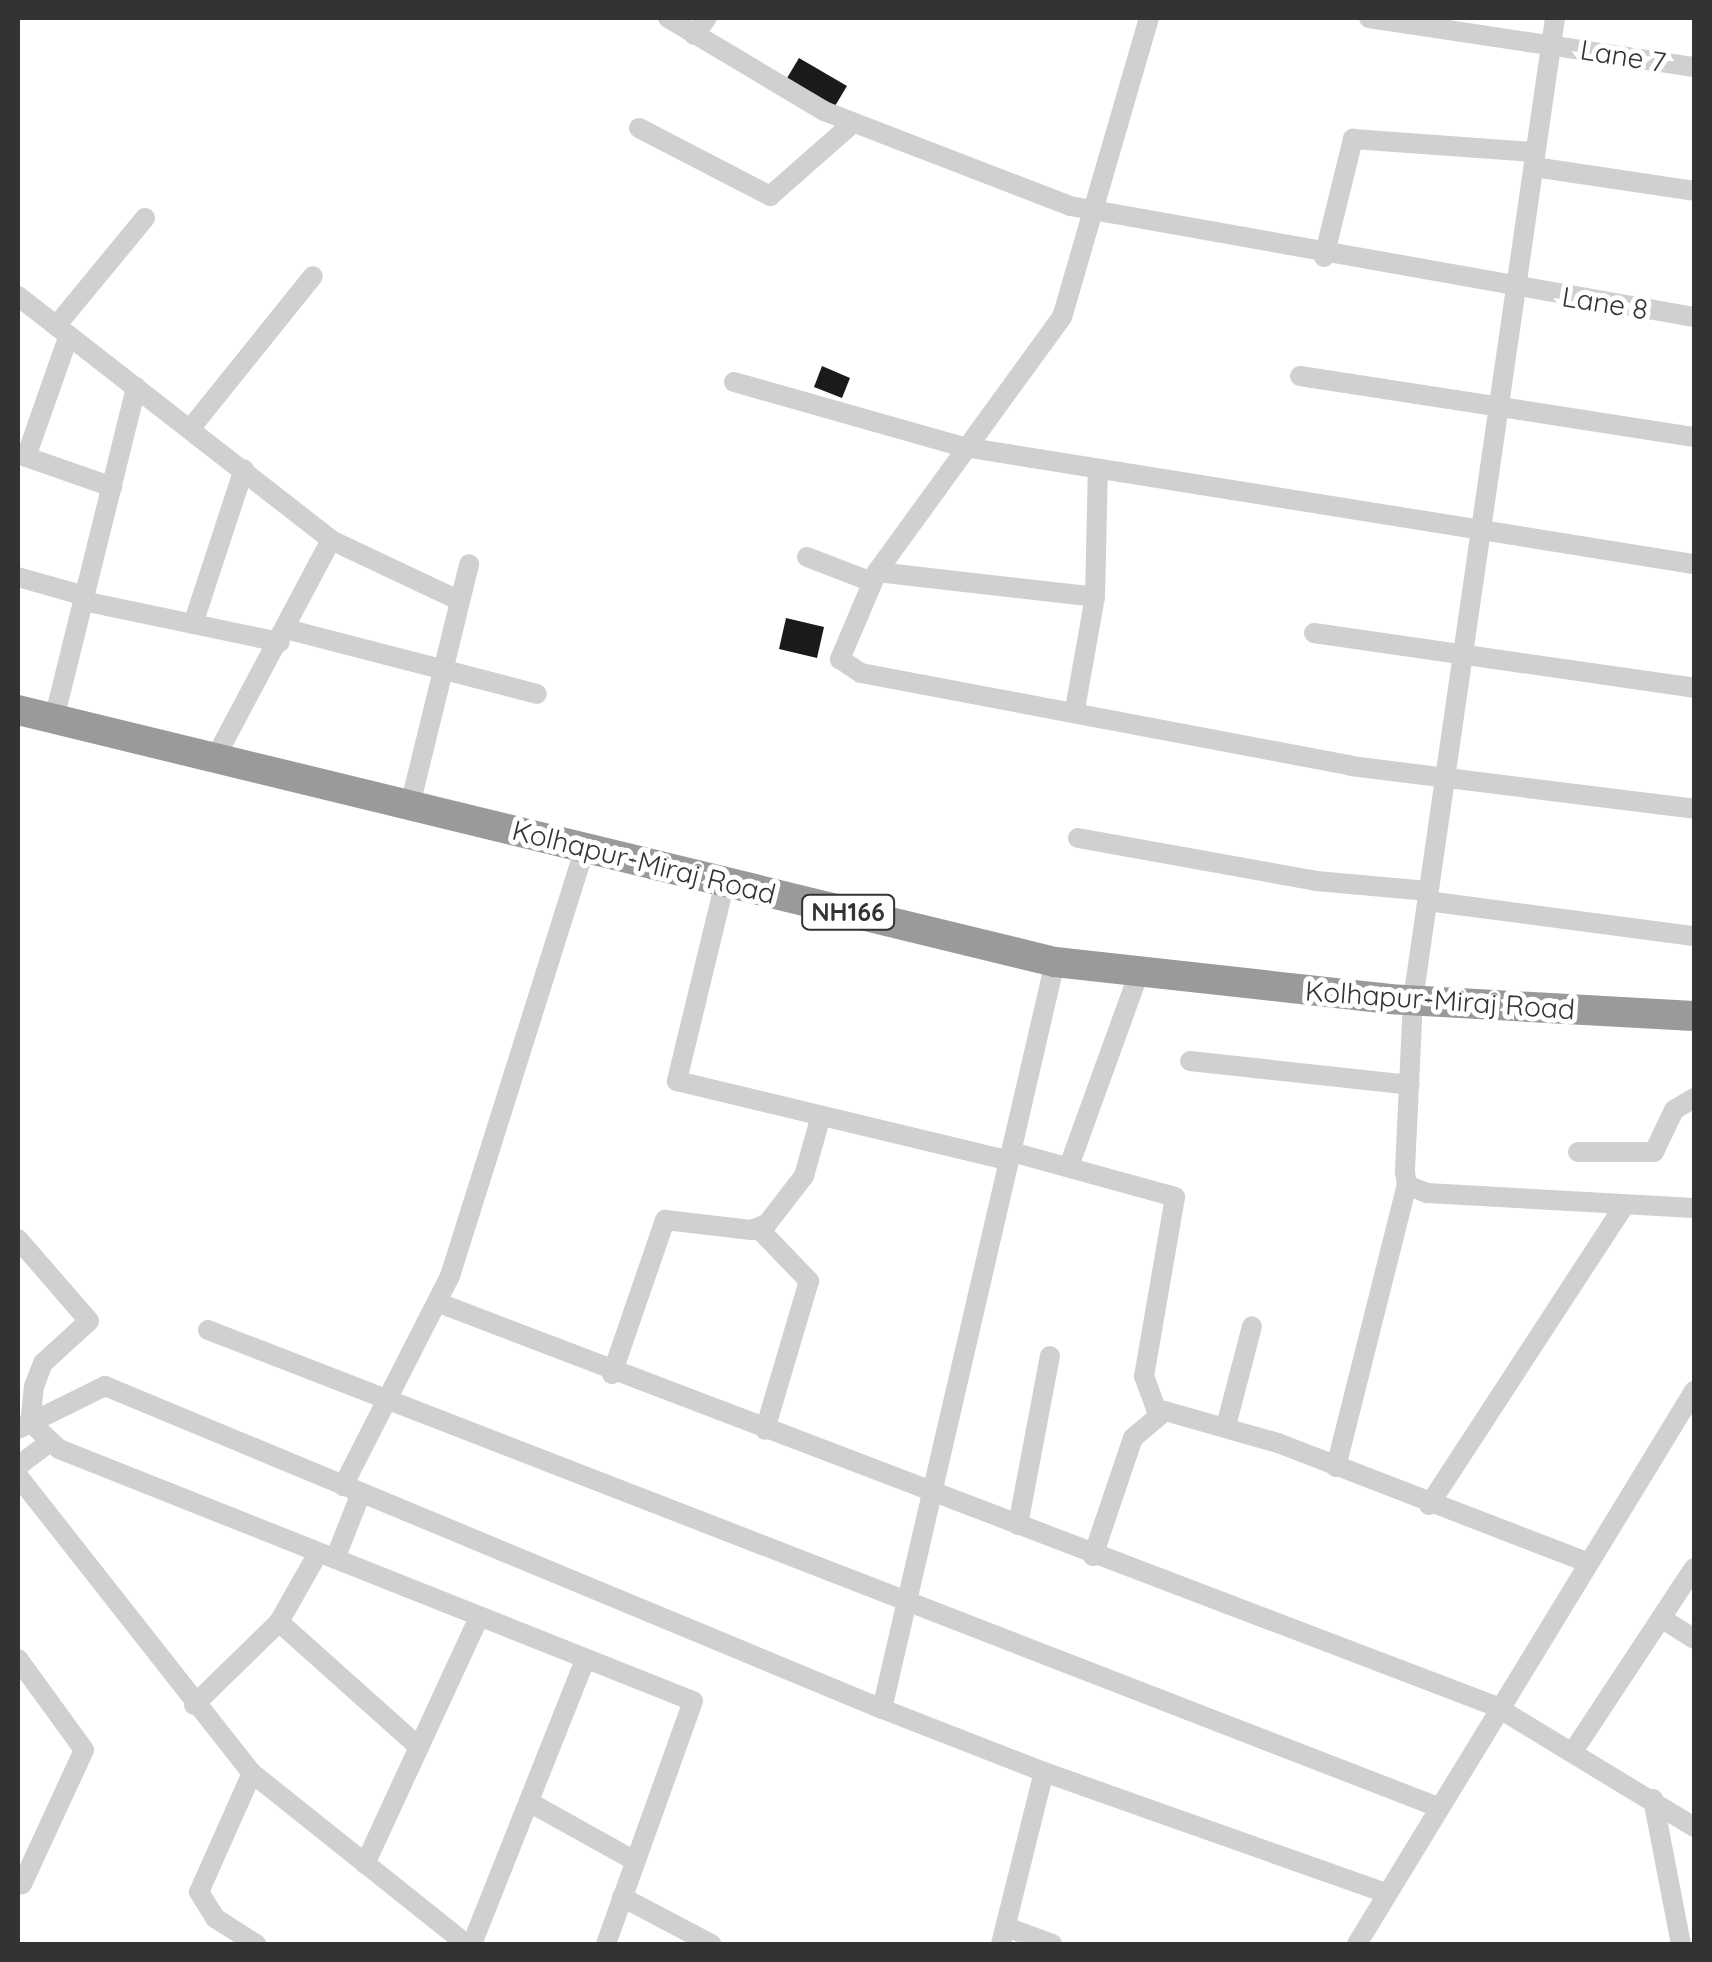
<!DOCTYPE html>
<html>
<head>
<meta charset="utf-8">
<style>
  body { margin:0 }
  #map { position:relative; width:1712px; height:1962px; overflow:hidden; background:#fff; font-family:Quicksand,sans-serif }
  div>[style] { position:absolute }
  .building>* { inset:0; background:#1a1a1a }
  .minor>* { height:20px; margin:-10px; padding:0 10px; transform-origin:10px; border-radius:10px; background:#d0d0d0 }
  .highway>* { height:30px; margin:-15px; padding:0 15px; transform-origin:15px; border-radius:15px; background:#9a9a9a }
  span { translate:-50% -50%; white-space:nowrap; text-align:center; line-height:1.15; -webkit-text-stroke:10px #fff; paint-order:stroke }
  .shield-label span { padding:2px 8px; background:#fff; border:2px solid; border-radius:8px; -webkit-text-stroke-width:0 }
  .shield-label { font-size:25px; color:#333; font-weight:700 }
  .street-label { font-size:28px; color:#333 }
  .frame { position:absolute; inset:0; border:20px solid #333; pointer-events:none }
</style>
</head>
<body>
<div id="map">
  <div class="building">
    <i style="clip-path:polygon(799px 58px,847px 86px,832px 111px,784px 83px)"></i>
    <i style="clip-path:polygon(822px 366px,850px 378px,842px 398px,814px 387px)"></i>
    <i style="clip-path:polygon(786px 618px,824px 627px,817px 658px,779px 649px)"></i>
  </div>
  <div class="minor">
    <i style="left:668px;top:18px;width:182px;rotate:30.8deg"></i>
    <i style="left:824px;top:111px;width:264px;rotate:21.1deg"></i>
    <i style="left:1070px;top:206px;width:634px;rotate:10.09deg"></i>
    <i style="left:1149px;top:18px;width:311px;rotate:106.2deg"></i>
    <i style="left:1062px;top:317px;width:315px;rotate:126deg"></i>
    <i style="left:877px;top:572px;width:95px;rotate:113deg"></i>
    <i style="left:840px;top:659px;width:25px;rotate:34deg"></i>
    <i style="left:861px;top:673px;width:499px;rotate:10.7deg"></i>
    <i style="left:1351px;top:766px;width:346px;rotate:7.1deg"></i>
    <i style="left:1369px;top:18px;width:329px;rotate:8.6deg"></i>
    <i style="left:1555px;top:18px;width:992px;rotate:98.23deg"></i>
    <i style="left:1413px;top:1000px;width:172px;rotate:92.7deg"></i>
    <i style="left:1405px;top:1172px;width:13px;rotate:81deg"></i>
    <i style="left:1407px;top:1185px;width:22px;rotate:22deg"></i>
    <i style="left:1427px;top:1193px;width:267px;rotate:3.2deg"></i>
    <i style="left:694px;top:35px;width:21px;rotate:-53deg"></i>
    <i style="left:639px;top:128px;width:148px;rotate:27.4deg"></i>
    <i style="left:770px;top:196px;width:109px;rotate:-41.3deg"></i>
    <i style="left:1534px;top:167px;width:162px;rotate:8.5deg"></i>
    <i style="left:1324px;top:257px;width:122px;rotate:-76.2deg"></i>
    <i style="left:1353px;top:139px;width:183px;rotate:4.1deg"></i>
    <i style="left:18px;top:296px;width:397px;rotate:37.9deg"></i>
    <i style="left:331px;top:540px;width:247px;rotate:118deg"></i>
    <i style="left:56px;top:326px;width:140px;rotate:-50.5deg"></i>
    <i style="left:1300px;top:376px;width:399px;rotate:8.8deg"></i>
    <i style="left:734px;top:382px;width:239px;rotate:15.8deg"></i>
    <i style="left:964px;top:447px;width:739px;rotate:9.11deg"></i>
    <i style="left:190px;top:429px;width:196px;rotate:-51.2deg"></i>
    <i style="left:18px;top:454px;width:100px;rotate:19.3deg"></i>
    <i style="left:26px;top:457px;width:129px;rotate:-70.6deg"></i>
    <i style="left:331px;top:540px;width:140px;rotate:25.3deg"></i>
    <i style="left:807px;top:557px;width:70px;rotate:21deg"></i>
    <i style="left:877px;top:572px;width:219px;rotate:6.5deg"></i>
    <i style="left:18px;top:577px;width:70px;rotate:15.8deg"></i>
    <i style="left:83px;top:601px;width:201px;rotate:11.8deg"></i>
    <i style="left:193px;top:624px;width:163px;rotate:-71.8deg"></i>
    <i style="left:286px;top:629px;width:259px;rotate:14.5deg"></i>
    <i style="left:1314px;top:633px;width:384px;rotate:8.2deg"></i>
    <i style="left:1075px;top:709px;width:114px;rotate:-79.9deg"></i>
    <i style="left:1095px;top:597px;width:128px;rotate:-88.7deg"></i>
    <i style="left:54px;top:719px;width:342px;rotate:-76.1deg"></i>
    <i style="left:410px;top:805px;width:248px;rotate:-76.2deg"></i>
    <i style="left:1078px;top:838px;width:242px;rotate:10.2deg"></i>
    <i style="left:1316px;top:881px;width:113px;rotate:5.1deg"></i>
    <i style="left:725px;top:882px;width:205px;rotate:103.6deg"></i>
    <i style="left:677px;top:1081px;width:342px;rotate:13.5deg"></i>
    <i style="left:1427px;top:901px;width:269px;rotate:7.5deg"></i>
    <i style="left:1190px;top:1061px;width:221px;rotate:6.2deg"></i>
    <i style="left:1012px;top:1152px;width:169px;rotate:15.4deg"></i>
    <i style="left:1175px;top:1197px;width:182px;rotate:99.8deg"></i>
    <i style="left:1144px;top:1376px;width:40px;rotate:69.8deg"></i>
    <i style="left:1578px;top:1152px;width:76px"></i>
    <i style="left:1654px;top:1152px;width:47px;rotate:-64.5deg"></i>
    <i style="left:1674px;top:1110px;width:23px;rotate:-31deg"></i>
    <i style="left:1069px;top:1166px;width:203px;rotate:-70.1deg"></i>
    <i style="left:758px;top:1228px;width:74px;rotate:46.1deg"></i>
    <i style="left:809px;top:1281px;width:155px;rotate:106.5deg"></i>
    <i style="left:18px;top:1239px;width:108px;rotate:49.1deg"></i>
    <i style="left:89px;top:1321px;width:62px;rotate:137.6deg"></i>
    <i style="left:43px;top:1363px;width:25px;rotate:111deg"></i>
    <i style="left:34px;top:1386px;width:36px;rotate:96deg"></i>
    <i style="left:30px;top:1422px;width:40px;rotate:43deg"></i>
    <i style="left:59px;top:1449px;width:682px;rotate:21.68deg"></i>
    <i style="left:693px;top:1701px;width:258px;rotate:109.7deg"></i>
    <i style="left:439px;top:1303px;width:1130px;rotate:20.89deg"></i>
    <i style="left:1495px;top:1706px;width:233px;rotate:31.3deg"></i>
    <i style="left:208px;top:1330px;width:1316px;rotate:21.2deg"></i>
    <i style="left:612px;top:1374px;width:163px;rotate:-71deg"></i>
    <i style="left:665px;top:1220px;width:87px;rotate:6.6deg"></i>
    <i style="left:751px;top:1230px;width:17px;rotate:-21deg"></i>
    <i style="left:767px;top:1224px;width:61px;rotate:-52.4deg"></i>
    <i style="left:804px;top:1176px;width:59px;rotate:-74.3deg"></i>
    <i style="left:1226px;top:1426px;width:103px;rotate:-75.4deg"></i>
    <i style="left:18px;top:1429px;width:97px;rotate:-26.3deg"></i>
    <i style="left:105px;top:1386px;width:841px;rotate:22.57deg"></i>
    <i style="left:18px;top:1466px;width:40px;rotate:-37deg"></i>
    <i style="left:1336px;top:1467px;width:291px;rotate:-75.9deg"></i>
    <i style="left:18px;top:1476px;width:378px;rotate:51.8deg"></i>
    <i style="left:252px;top:1773px;width:274px;rotate:38.6deg"></i>
    <i style="left:343px;top:1486px;width:236px;rotate:-63deg"></i>
    <i style="left:450px;top:1276px;width:450px;rotate:-72.5deg"></i>
    <i style="left:1429px;top:1505px;width:357px;rotate:-56.9deg"></i>
    <i style="left:1018px;top:1525px;width:172px;rotate:-79.3deg"></i>
    <i style="left:1093px;top:1556px;width:125px;rotate:-71.3deg"></i>
    <i style="left:1133px;top:1438px;width:42px;rotate:-40.2deg"></i>
    <i style="left:1165px;top:1411px;width:117px;rotate:15.8deg"></i>
    <i style="left:1278px;top:1443px;width:331px;rotate:21.1deg"></i>
    <i style="left:335px;top:1559px;width:71px;rotate:-68.5deg"></i>
    <i style="left:1661px;top:1618px;width:39px;rotate:32deg"></i>
    <i style="left:279px;top:1622px;width:188px;rotate:41.8deg"></i>
    <i style="left:18px;top:1659px;width:112px;rotate:54deg"></i>
    <i style="left:84px;top:1750px;width:148px;rotate:114.8deg"></i>
    <i style="left:194px;top:1705px;width:119px;rotate:-44.3deg"></i>
    <i style="left:279px;top:1622px;width:79px;rotate:-60.5deg"></i>
    <i style="left:1574px;top:1750px;width:218px;rotate:-56.6deg"></i>
    <i style="left:1044px;top:1772px;width:360px;rotate:19.5deg"></i>
    <i style="left:252px;top:1773px;width:130px;rotate:114deg"></i>
    <i style="left:199px;top:1892px;width:31px;rotate:58deg"></i>
    <i style="left:215px;top:1918px;width:49px;rotate:32.4deg"></i>
    <i style="left:1653px;top:1799px;width:148px;rotate:79.1deg"></i>
    <i style="left:529px;top:1802px;width:119px;rotate:29.1deg"></i>
    <i style="left:365px;top:1864px;width:270px;rotate:-65.2deg"></i>
    <i style="left:622px;top:1897px;width:101px;rotate:27.8deg"></i>
    <i style="left:1006px;top:1927px;width:49px;rotate:20.3deg"></i>
    <i style="left:472px;top:1944px;width:303px;rotate:-68.3deg"></i>
    <i style="left:1001px;top:1944px;width:177px;rotate:-76deg"></i>
    <i style="left:1044px;top:1772px;width:174px;rotate:-158.7deg"></i>
    <i style="left:882px;top:1709px;width:767px;rotate:-76.96deg"></i>
    <i style="left:1357px;top:1944px;width:648px;rotate:-58.64deg"></i>
  </div>
  <div class="highway">
    <i style="left:18px;top:710px;width:1067px;rotate:13.66deg"></i>
    <i style="left:1055px;top:962px;width:335px;rotate:6.3deg"></i>
    <i style="left:1388px;top:999px;width:306px;rotate:3.2deg"></i>
  </div>
  <div class="shield-label">
    <span style="left:848px;top:912px">NH166</span>
  </div>
  <div class="street-label">
    <span style="left:1623px;top:56px;rotate:9deg">Lane 7</span>
    <span style="left:1605px;top:303px;rotate:9deg">Lane 8</span>
    <span style="left:644px;top:862px;rotate:14deg">Kolhapur-Miraj Road</span>
    <span style="left:1440px;top:1000px;rotate:4deg">Kolhapur-Miraj Road</span>
  </div>
  <div class="frame"></div>
</div>
</body>
</html>
